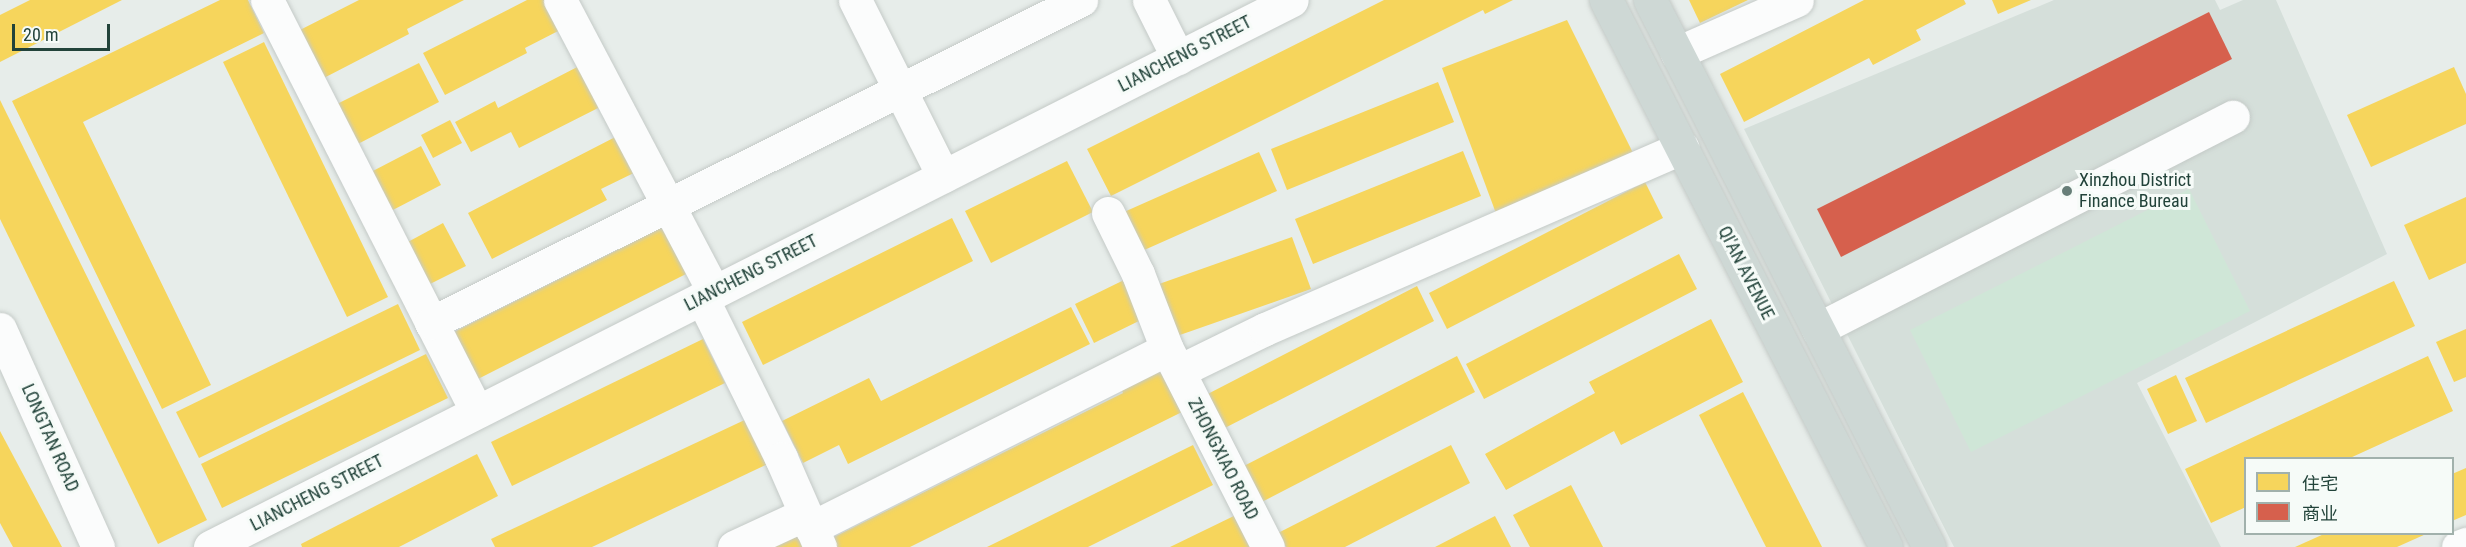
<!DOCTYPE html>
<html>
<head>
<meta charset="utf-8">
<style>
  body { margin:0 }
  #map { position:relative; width:2466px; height:547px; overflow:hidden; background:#e7edea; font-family:"Roboto Condensed","Noto Sans SC",sans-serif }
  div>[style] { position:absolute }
  .built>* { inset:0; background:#d5dfda }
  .green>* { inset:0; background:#cfe6d7 }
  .homes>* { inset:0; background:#f6d55c }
  .shops>* { inset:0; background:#d6604d }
  .roads { filter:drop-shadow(0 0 2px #c4cac7) drop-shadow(0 0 2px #c4cac7) }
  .minor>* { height:33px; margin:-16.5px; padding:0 16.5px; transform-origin:16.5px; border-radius:16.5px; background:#fbfcfc }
  .major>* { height:33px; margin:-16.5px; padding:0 16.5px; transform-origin:16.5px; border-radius:16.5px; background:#ced8d5 }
  .dots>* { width:16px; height:16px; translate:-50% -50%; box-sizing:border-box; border:3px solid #f6fbf8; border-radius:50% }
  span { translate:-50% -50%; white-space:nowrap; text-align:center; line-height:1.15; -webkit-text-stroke:6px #f6fbf8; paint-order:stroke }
  .street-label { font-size:18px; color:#22433a }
  .poi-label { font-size:18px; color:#22433a }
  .left { translate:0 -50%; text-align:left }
  .legend { position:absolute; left:2244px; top:457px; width:210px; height:78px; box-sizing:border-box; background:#f6fbf8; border:2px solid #a1b1ac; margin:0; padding:8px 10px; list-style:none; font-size:18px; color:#22433a }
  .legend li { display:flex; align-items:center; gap:12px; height:30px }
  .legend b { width:30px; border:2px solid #a1b1ac }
  .scale { position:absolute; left:12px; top:24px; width:98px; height:27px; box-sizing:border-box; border:3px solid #22433a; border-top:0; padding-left:8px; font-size:18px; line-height:21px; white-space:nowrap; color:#22433a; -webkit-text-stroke:4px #f6fbf8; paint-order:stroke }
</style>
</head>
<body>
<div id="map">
  <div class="built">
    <i style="clip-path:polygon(2054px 0,2215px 0,2220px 10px,2243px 0,2276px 0,2387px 254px,2137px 383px,2221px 547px,1954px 547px,1744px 129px)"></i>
  </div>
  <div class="green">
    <i style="clip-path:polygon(2189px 189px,2250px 311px,1971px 452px,1910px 330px)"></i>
  </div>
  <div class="homes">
    <i style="clip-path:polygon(30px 0,122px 0,0 62px,0 15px)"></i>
    <i style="clip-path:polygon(220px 0,248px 0,264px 33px,83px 122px,211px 385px,162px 409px,12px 101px)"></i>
    <i style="clip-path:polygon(359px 0,464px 0,407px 29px,409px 34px,320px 80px,296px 32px)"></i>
    <i style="clip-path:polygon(527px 0,549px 0,564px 28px,525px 48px,527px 53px,445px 95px,423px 53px)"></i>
    <i style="clip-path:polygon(1384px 0,1513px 0,1485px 14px,1483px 10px,1111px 196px,1087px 149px)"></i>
    <i style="clip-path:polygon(1689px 0,1748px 0,1700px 23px)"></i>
    <i style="clip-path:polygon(1864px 0,1964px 0,1966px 4px,1916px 30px,1921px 40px,1873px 65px,1869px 58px,1744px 122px,1720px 74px)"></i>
    <i style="clip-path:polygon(1992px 0,2031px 0,1998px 14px)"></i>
    <i style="clip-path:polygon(1567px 20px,1635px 157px,1497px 216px,1442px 68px)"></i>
    <i style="clip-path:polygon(264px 42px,388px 297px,347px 317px,223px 62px)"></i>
    <i style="clip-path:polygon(419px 63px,439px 102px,354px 146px,333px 106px)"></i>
    <i style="clip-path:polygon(585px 63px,606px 104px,519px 148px,511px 132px,471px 152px,455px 122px,495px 101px,498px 108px)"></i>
    <i style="clip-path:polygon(2454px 67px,2466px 94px,2466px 124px,2371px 167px,2347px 115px)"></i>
    <i style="clip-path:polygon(1438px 82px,1454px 122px,1287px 190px,1271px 149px)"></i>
    <i style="clip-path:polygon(0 100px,207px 520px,158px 544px,0 219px)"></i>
    <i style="clip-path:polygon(450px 120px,462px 143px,433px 158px,421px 135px)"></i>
    <i style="clip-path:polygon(625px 132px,644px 168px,601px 189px,607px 200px,492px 259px,468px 213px)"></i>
    <i style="clip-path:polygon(421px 146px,441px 185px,389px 212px,369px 173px)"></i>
    <i style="clip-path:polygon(1463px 151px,1481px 196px,1313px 264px,1295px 219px)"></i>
    <i style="clip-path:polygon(1259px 152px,1277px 191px,1142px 251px,1124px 212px)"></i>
    <i style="clip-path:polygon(1067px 161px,1093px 212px,991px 263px,965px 211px)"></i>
    <i style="clip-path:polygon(1645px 182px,1663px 218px,1447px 329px,1429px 293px)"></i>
    <i style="clip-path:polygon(2466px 197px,2466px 263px,2429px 280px,2404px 225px)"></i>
    <i style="clip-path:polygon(952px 218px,973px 261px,763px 365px,742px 322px)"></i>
    <i style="clip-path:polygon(443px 223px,466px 266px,428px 285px,406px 243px)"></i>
    <i style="clip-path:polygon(665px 226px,688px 273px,476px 380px,452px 333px)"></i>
    <i style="clip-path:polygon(1292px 237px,1311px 289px,1177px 336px,1159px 284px)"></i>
    <i style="clip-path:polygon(1679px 254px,1697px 289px,1484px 399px,1466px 364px)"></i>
    <i style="clip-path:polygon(1124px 280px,1143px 319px,1094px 343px,1075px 304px)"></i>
    <i style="clip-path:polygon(2394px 281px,2415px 326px,2206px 423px,2185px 378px)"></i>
    <i style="clip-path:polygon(1417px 286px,1434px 321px,1217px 432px,1200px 398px)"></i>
    <i style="clip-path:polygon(398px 304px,420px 350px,199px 458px,176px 412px)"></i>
    <i style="clip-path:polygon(1071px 307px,1090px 344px,848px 464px,839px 445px,803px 463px,782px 421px,869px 378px,881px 401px)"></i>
    <i style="clip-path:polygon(1711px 319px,1743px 382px,1621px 445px,1614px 431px,1506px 490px,1485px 454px,1595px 393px,1589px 382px)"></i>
    <i style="clip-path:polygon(2466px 329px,2466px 377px,2454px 382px,2436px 342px)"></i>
    <i style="clip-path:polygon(703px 339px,725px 383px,512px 486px,491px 442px)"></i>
    <i style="clip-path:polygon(426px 354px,448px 398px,222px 508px,201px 464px)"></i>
    <i style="clip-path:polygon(1457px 356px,1475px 392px,1256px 505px,1238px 469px)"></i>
    <i style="clip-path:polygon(2428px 356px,2453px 411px,2350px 458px,2246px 458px,2246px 507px,2211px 523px,2185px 469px)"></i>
    <i style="clip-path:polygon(1163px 365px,1186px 410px,910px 547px,831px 547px,828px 540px,1123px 393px,1120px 386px)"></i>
    <i style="clip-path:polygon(2176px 375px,2197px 421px,2168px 434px,2147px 389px)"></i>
    <i style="clip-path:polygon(1743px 392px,1822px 547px,1766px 547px,1699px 415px)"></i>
    <i style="clip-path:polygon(751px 417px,772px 462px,592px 547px,495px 547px,491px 539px)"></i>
    <i style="clip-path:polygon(0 431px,62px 547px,13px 547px,0 523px)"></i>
    <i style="clip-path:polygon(1193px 445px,1213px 485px,1088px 547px,987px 547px)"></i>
    <i style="clip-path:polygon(1451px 445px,1470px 483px,1345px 547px,1286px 547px,1278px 533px)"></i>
    <i style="clip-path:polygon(477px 454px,498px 496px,399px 547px,302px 547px,301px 544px)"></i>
    <i style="clip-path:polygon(2466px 468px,2466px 515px,2452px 521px,2452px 474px)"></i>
    <i style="clip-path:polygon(1571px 485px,1603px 547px,1530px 547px,1513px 515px)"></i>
    <i style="clip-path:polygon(1240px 513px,1256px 547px,1170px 547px)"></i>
    <i style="clip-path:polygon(1495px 516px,1511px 547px,1435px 547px)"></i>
    <i style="clip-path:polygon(800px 533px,806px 547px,770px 547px)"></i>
    <i style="clip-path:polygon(2324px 534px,2426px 534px,2397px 547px,2295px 547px)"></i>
  </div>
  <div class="shops">
    <i style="clip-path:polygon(2209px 12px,2232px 59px,1841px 257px,1817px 209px)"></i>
  </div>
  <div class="roads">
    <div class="minor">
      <i style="left:267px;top:0;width:462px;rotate:63deg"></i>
      <i style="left:560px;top:0;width:330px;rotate:62.2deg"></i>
      <i style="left:855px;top:0;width:197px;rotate:63.4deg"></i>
      <i style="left:1149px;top:0;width:65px;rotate:63.4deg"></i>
      <i style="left:1677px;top:53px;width:131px;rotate:-23.8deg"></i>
      <i style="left:1108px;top:213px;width:68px;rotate:63.8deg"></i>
      <i style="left:1138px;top:274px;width:80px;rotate:68.9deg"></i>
      <i style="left:1167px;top:349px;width:222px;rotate:63deg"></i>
      <i style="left:702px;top:298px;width:178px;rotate:63.7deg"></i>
      <i style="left:781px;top:458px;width:97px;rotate:66.3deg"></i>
      <i style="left:431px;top:323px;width:726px;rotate:-26.42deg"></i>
      <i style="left:0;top:329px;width:239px;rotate:65.8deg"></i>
      <i style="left:1818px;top:329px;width:466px;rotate:-27.1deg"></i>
      <i style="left:1179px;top:371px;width:96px;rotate:-26deg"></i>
      <i style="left:1265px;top:329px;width:455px;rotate:-23.5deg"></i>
      <i style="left:811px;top:528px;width:398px;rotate:-26.7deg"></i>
      <i style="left:210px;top:547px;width:1212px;rotate:-26.82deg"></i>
      <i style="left:734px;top:547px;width:78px;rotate:-24.9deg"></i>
      <i style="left:2458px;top:547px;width:9px;rotate:-21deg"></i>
    </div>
    <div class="major">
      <i style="left:1606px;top:0;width:614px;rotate:62.89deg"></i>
      <i style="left:1650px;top:0;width:614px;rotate:62.98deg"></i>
    </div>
  </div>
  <div class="dots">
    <i style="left:2067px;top:191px;background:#677e78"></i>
  </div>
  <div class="street-label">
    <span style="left:1185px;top:54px;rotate:-27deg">LIANCHENG STREET</span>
    <span style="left:751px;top:273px;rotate:-27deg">LIANCHENG STREET</span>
    <span style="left:1746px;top:273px;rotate:63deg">QI'AN AVENUE</span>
    <span style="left:50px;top:438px;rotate:66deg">LONGTAN ROAD</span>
    <span style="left:1223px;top:459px;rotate:63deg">ZHONGXIAO ROAD</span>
    <span style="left:317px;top:493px;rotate:-27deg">LIANCHENG STREET</span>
  </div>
  <div class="poi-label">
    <span class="left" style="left:2079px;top:191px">Xinzhou District<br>Finance Bureau</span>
  </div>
  <ul class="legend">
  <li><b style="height:16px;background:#f6d55c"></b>住宅</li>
  <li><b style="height:16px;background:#d6604d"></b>商业</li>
  </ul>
  <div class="scale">20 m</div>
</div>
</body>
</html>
